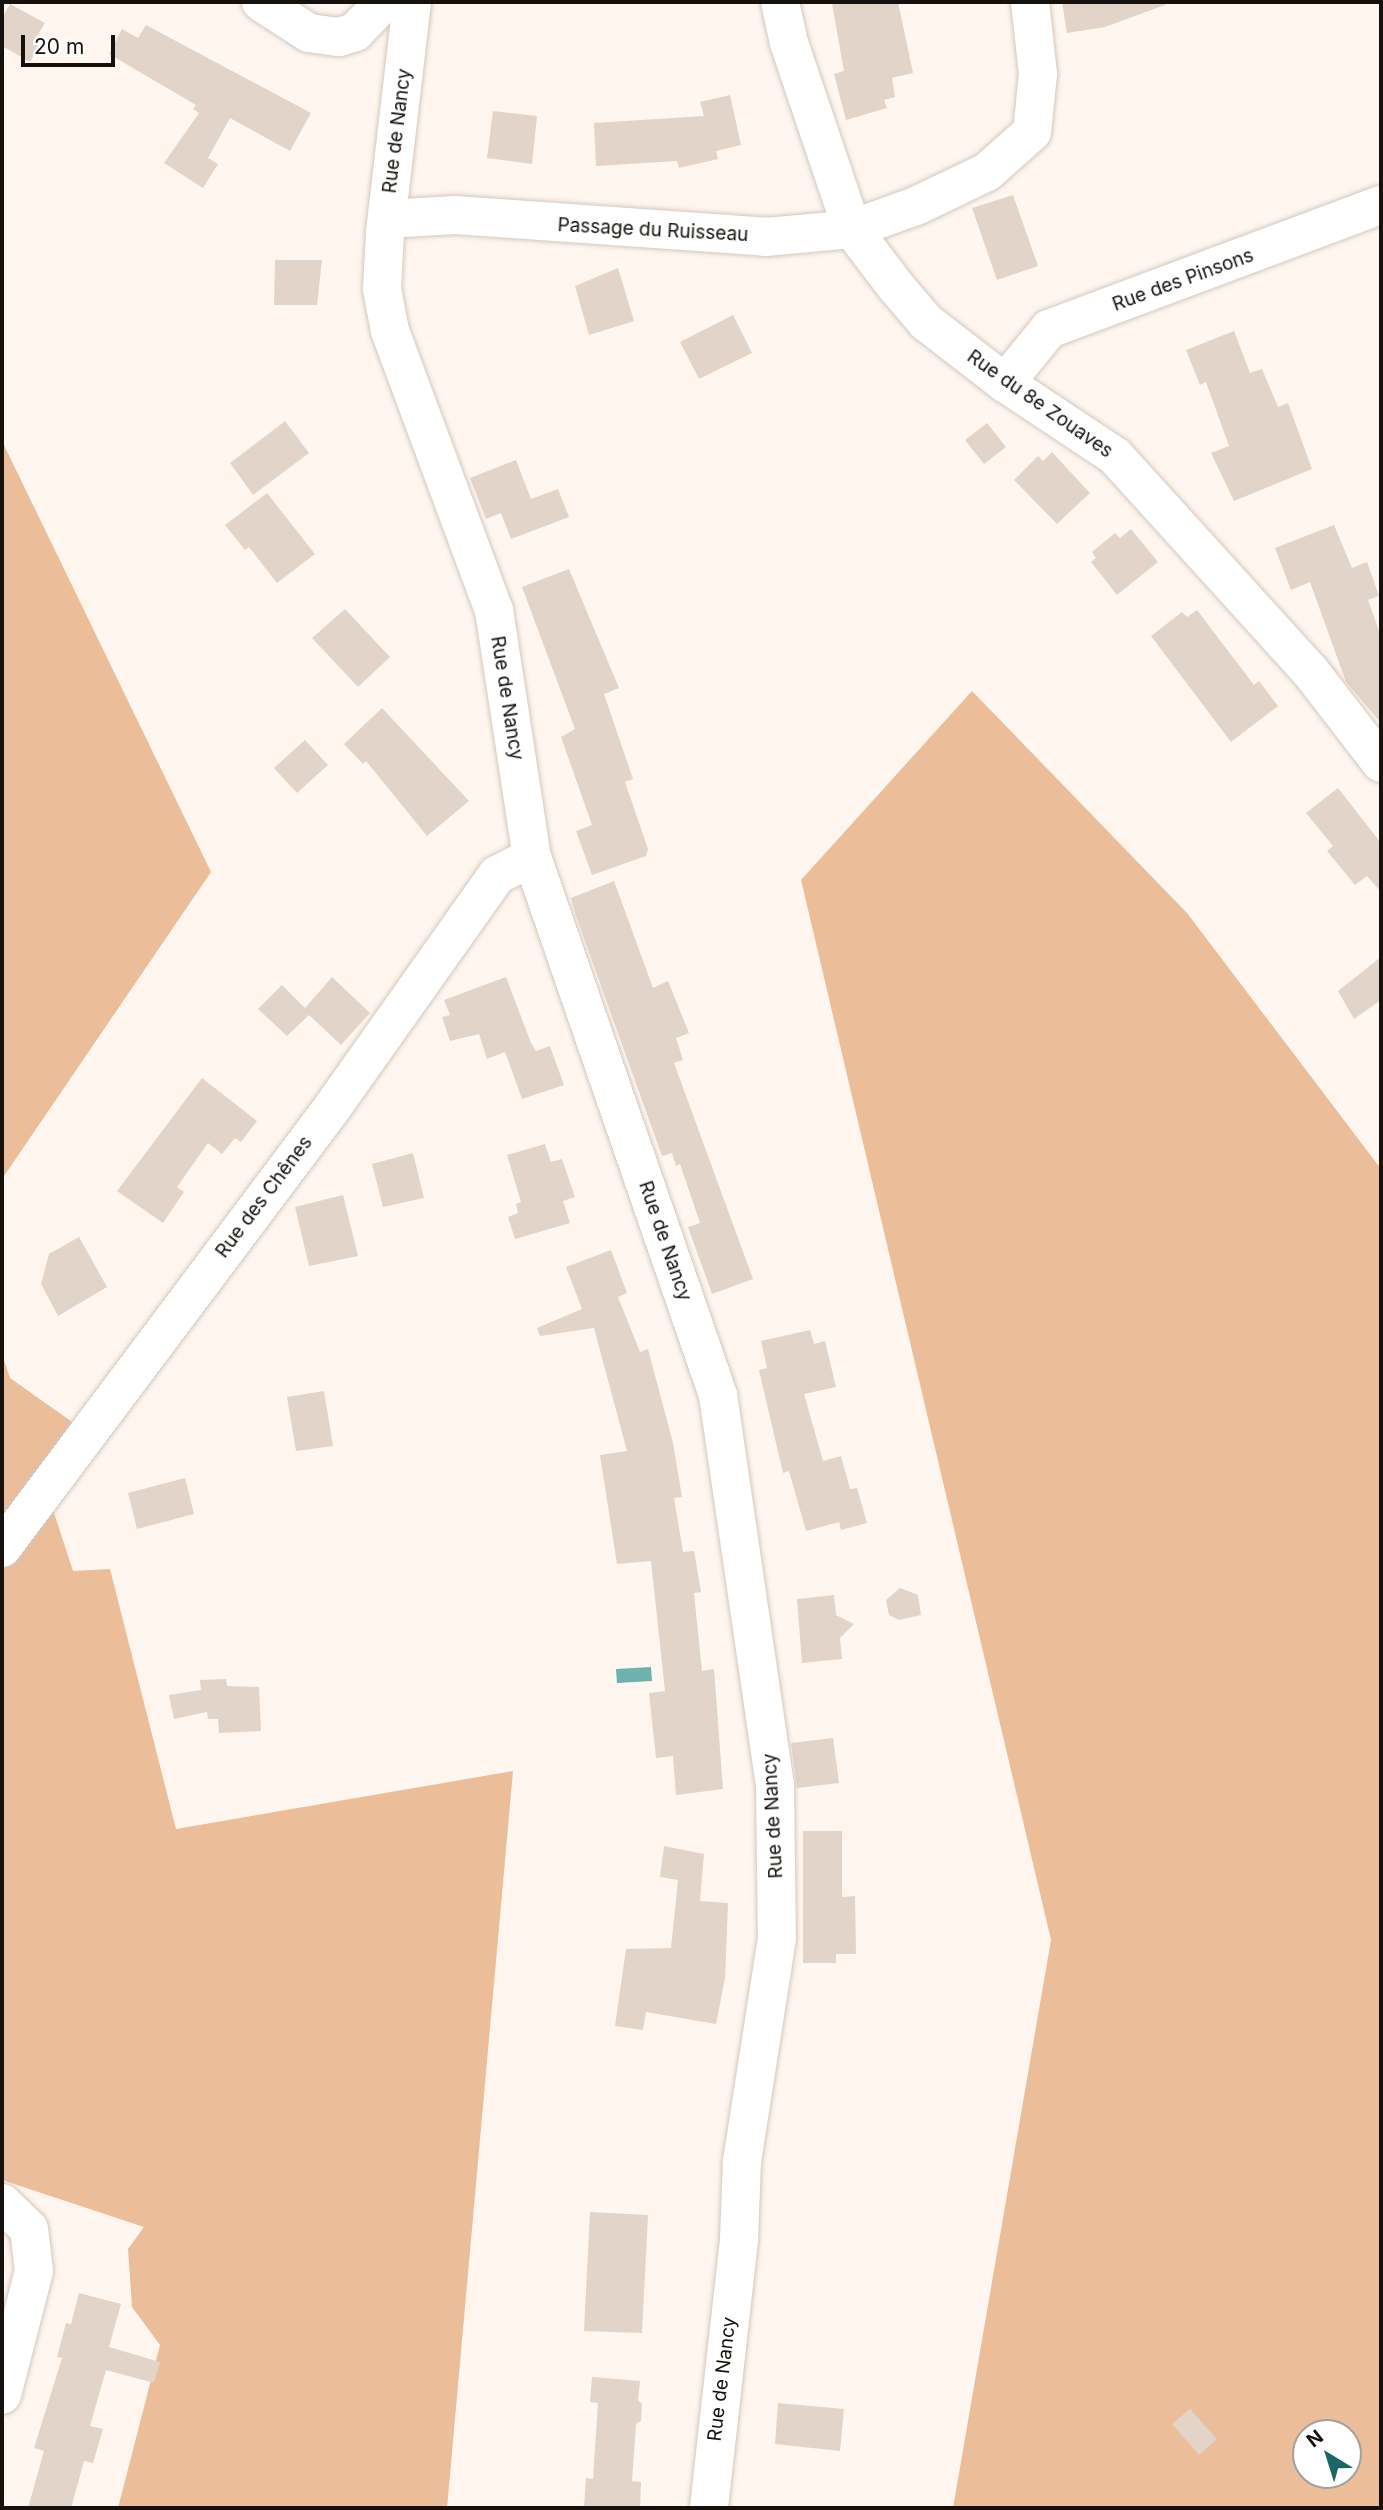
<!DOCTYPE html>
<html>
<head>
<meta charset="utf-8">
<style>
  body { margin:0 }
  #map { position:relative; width:1383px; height:2510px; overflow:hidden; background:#fef6ef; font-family:Inter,sans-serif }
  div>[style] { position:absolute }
  .green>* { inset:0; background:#ebbd99 }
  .water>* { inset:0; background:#6cb3af }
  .building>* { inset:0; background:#e2d4c9 }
  .roads { filter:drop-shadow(0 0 2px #d5c7bc) drop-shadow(0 0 2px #d5c7bc) }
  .minor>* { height:38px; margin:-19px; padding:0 19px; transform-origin:19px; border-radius:19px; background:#fff }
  span { translate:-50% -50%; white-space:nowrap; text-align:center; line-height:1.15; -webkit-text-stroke:5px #fff; paint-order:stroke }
  .street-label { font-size:19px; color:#16110d }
  .frame { position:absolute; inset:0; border:4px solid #16110d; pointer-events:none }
  .north { position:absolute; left:1292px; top:2419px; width:70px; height:70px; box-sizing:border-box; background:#fff; border:2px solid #a2a09e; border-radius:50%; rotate:322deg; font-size:19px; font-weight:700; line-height:28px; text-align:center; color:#16110d }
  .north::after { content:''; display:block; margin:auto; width:24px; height:32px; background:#1b6765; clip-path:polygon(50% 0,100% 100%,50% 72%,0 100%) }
  .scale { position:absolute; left:21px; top:35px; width:94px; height:32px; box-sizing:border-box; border:4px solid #16110d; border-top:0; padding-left:9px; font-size:21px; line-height:24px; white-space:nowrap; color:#16110d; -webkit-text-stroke:5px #fff; paint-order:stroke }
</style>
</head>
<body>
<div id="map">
  <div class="green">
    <i style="clip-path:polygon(2px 441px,211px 872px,2px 1179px)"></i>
    <i style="clip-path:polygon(evenodd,972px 691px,1187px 913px,1381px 1169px,1381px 2508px,953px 2508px,1051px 1940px,801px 880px,972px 691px,1306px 2433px,1348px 2433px,1348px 2475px,1306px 2475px,1306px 2433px)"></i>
    <i style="clip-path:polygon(2px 1354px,10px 1378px,75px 1424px,43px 1479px,73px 1571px,110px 1569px,176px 1829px,513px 1771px,447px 2508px,118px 2508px,160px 2345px,132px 2307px,128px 2249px,144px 2227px,2px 2180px)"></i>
  </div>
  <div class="water">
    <i style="clip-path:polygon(651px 1667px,652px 1681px,617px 1683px,616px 1669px)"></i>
  </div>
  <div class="building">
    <i style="clip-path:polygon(898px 2px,913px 73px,892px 78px,895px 97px,884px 100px,887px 108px,846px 120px,834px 74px,844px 71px,832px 4px)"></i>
    <i style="clip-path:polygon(1062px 2px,1165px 2px,1165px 5px,1105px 27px,1067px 33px)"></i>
    <i style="clip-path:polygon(10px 4px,45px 23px,37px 36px,43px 39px,30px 62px,2px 46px,2px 18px)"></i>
    <i style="clip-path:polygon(146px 25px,311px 113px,290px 151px,230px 118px,208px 158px,218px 164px,203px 188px,164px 163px,199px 113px,193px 109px,196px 105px,109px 54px,122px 29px,138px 38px)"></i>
    <i style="clip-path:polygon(730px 95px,741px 145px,716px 151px,718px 159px,679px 168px,677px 161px,596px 166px,594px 123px,704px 116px,700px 102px)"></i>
    <i style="clip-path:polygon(493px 111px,537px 116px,532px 164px,487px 158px)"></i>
    <i style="clip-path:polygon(1013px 195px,1038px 266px,997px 280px,972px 208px)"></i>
    <i style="clip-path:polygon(275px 260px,322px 260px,317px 305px,274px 305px)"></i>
    <i style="clip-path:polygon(618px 268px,634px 321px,589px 335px,575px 286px)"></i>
    <i style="clip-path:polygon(733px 315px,752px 353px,699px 379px,680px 342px)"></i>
    <i style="clip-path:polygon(1234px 331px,1250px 373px,1262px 369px,1278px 407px,1288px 403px,1312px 469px,1234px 501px,1211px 453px,1229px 446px,1206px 382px,1200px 385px,1186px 350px)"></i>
    <i style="clip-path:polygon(285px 421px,309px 453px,253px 495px,230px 463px)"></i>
    <i style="clip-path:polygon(987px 423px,1006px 447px,984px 464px,965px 440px)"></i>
    <i style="clip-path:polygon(1052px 452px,1090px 493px,1057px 524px,1014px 480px,1038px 456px,1043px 461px)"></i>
    <i style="clip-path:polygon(516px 460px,531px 499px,558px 489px,569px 517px,511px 539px,501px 513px,486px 519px,470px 478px)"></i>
    <i style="clip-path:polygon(267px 493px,315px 554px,277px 583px,249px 547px,245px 550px,225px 525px)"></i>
    <i style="clip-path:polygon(1334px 525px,1352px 568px,1367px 562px,1379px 596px,1368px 600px,1381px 636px,1381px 723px,1346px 682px,1310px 582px,1291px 590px,1275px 548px)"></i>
    <i style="clip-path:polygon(1131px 529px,1158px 562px,1117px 595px,1091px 562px,1096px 558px,1092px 552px,1115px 533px,1120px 538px)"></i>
    <i style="clip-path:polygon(569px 569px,619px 688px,604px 694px,633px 779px,625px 782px,648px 849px,646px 856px,592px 875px,576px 831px,592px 825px,561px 737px,575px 729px,522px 587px)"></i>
    <i style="clip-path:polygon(345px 609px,390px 657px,358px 687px,312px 638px)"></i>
    <i style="clip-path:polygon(1197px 610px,1254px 685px,1259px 681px,1278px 706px,1231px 742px,1151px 636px,1182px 612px,1187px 617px)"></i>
    <i style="clip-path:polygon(382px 708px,469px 801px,427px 836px,366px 761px,363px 764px,344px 744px)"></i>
    <i style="clip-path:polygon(305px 740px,328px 765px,297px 793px,274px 768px)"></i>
    <i style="clip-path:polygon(1338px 788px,1381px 843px,1381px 892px,1367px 876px,1355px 885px,1327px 851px,1333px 846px,1306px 813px)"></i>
    <i style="clip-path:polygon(614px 881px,653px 988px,668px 981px,689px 1033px,676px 1038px,683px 1060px,674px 1063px,753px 1279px,712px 1294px,688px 1227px,700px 1223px,680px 1164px,676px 1166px,672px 1153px,662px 1156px,575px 913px,571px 898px)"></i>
    <i style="clip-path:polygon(1381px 957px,1381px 1000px,1354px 1019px,1338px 991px)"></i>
    <i style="clip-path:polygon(332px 977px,370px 1013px,341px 1045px,309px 1015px,287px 1036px,258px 1009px,282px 985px,305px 1008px)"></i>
    <i style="clip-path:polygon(506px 977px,531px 1043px,536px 1051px,550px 1046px,564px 1085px,522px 1099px,505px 1052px,487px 1059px,479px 1034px,450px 1041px,442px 1017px,450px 1015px,444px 1000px)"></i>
    <i style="clip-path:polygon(202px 1078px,257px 1121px,241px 1142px,235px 1138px,222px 1154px,208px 1143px,177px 1187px,184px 1192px,163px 1223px,117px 1191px)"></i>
    <i style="clip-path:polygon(545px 1144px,551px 1162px,562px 1159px,575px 1197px,563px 1201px,570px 1223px,515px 1239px,508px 1217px,518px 1213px,516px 1204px,521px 1202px,507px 1155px)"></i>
    <i style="clip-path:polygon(413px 1153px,424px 1198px,383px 1207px,372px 1164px)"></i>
    <i style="clip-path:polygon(343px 1195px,358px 1256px,309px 1266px,295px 1207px)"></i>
    <i style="clip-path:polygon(79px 1237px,107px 1287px,58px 1316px,41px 1284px,49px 1254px)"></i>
    <i style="clip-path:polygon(611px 1250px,627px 1293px,618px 1297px,640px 1352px,648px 1349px,673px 1443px,682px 1497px,674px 1498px,683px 1552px,694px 1551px,701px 1592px,694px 1593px,702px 1671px,714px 1669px,723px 1789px,676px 1795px,673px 1756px,656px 1758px,649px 1693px,665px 1691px,651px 1561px,617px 1564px,600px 1455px,627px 1451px,594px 1328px,540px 1336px,537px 1328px,582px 1309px,566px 1267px)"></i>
    <i style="clip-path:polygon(810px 1330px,814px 1344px,825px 1341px,836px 1387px,804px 1394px,823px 1461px,841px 1456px,850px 1489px,857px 1488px,867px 1523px,841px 1530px,839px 1522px,806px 1531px,789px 1471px,783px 1473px,759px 1370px,767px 1368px,761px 1341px)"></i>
    <i style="clip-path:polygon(324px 1391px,333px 1446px,296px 1451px,287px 1397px)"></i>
    <i style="clip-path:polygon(185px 1478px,194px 1514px,137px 1529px,128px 1493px)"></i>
    <i style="clip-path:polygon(900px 1588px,918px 1595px,921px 1615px,899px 1620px,889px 1615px,886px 1600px)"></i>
    <i style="clip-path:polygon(834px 1595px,836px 1615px,854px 1624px,840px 1638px,842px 1659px,802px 1663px,797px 1599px)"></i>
    <i style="clip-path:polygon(226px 1679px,227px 1686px,259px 1687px,261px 1731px,219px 1733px,218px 1719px,208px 1719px,207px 1712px,174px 1719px,169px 1695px,201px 1690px,200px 1680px)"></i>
    <i style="clip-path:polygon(833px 1738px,839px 1783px,797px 1788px,791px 1743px)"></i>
    <i style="clip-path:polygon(803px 1831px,842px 1831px,842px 1897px,855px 1896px,856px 1954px,836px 1954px,836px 1963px,803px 1963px)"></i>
    <i style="clip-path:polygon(664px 1846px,704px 1854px,700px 1901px,728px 1903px,725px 1978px,716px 2024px,646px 2012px,643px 2030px,615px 2026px,626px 1949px,671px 1948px,678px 1880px,660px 1877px)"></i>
    <i style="clip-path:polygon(590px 2212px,648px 2215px,642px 2333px,584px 2331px)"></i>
    <i style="clip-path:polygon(79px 2293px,121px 2304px,109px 2347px,160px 2362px,154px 2383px,106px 2370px,90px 2426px,103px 2429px,93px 2463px,84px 2461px,71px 2508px,28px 2508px,44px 2451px,34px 2448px,62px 2358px,57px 2357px,66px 2323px,71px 2324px)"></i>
    <i style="clip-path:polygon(592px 2377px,640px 2381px,638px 2400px,642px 2404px,641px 2421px,636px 2424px,632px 2481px,641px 2482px,640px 2508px,584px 2508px,586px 2478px,593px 2479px,598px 2403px,590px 2402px)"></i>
    <i style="clip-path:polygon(778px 2403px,844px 2409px,840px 2451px,775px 2444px)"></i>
    <i style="clip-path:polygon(1190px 2409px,1217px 2439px,1199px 2455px,1172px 2424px)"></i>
  </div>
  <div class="roads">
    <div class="minor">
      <i style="left:261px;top:2px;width:57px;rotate:32.9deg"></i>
      <i style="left:309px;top:33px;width:30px;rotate:8deg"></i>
      <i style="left:339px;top:37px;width:17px;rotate:-17deg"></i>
      <i style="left:355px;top:32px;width:42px;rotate:-46deg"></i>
      <i style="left:412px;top:2px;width:232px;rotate:96.7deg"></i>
      <i style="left:385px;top:232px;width:57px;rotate:93deg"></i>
      <i style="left:382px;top:289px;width:43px;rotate:79.2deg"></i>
      <i style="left:390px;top:331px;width:298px;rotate:69.6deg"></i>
      <i style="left:494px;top:610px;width:250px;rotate:81.3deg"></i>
      <i style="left:532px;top:857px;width:569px;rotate:70.93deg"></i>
      <i style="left:718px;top:1395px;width:393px;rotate:81.7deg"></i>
      <i style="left:775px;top:1784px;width:154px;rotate:89.3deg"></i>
      <i style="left:777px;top:1938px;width:226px;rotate:98.9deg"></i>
      <i style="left:742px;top:2161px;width:79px;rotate:92.2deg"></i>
      <i style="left:739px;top:2240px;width:270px;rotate:96.4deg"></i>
      <i style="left:780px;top:2px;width:42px;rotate:77.6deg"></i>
      <i style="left:789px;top:43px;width:196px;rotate:71.3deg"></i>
      <i style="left:852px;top:229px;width:74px;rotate:52.7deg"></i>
      <i style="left:897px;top:288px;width:45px;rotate:49.5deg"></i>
      <i style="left:926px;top:322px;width:100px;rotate:37.7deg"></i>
      <i style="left:1005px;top:383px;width:132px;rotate:33.6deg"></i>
      <i style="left:1115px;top:456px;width:290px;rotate:47.8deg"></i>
      <i style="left:1310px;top:671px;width:116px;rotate:52.3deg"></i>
      <i style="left:387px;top:219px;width:68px;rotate:-3.4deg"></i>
      <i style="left:455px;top:215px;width:312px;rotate:4deg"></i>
      <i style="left:766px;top:237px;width:86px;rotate:-5.3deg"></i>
      <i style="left:852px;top:229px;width:68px;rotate:-19.8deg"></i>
      <i style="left:916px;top:206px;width:79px;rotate:-25.6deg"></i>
      <i style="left:987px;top:172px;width:60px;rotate:-41.6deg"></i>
      <i style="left:1032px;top:132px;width:58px;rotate:-84.1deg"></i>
      <i style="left:1038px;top:74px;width:72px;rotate:-96.3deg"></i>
      <i style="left:1005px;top:383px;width:70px;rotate:-50.8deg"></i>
      <i style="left:1049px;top:329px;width:354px;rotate:-20.5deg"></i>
      <i style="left:2px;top:1548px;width:550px;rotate:-53.13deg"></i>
      <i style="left:332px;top:1108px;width:286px;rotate:-54.7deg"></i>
      <i style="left:497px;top:875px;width:39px;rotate:-27deg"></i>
      <i style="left:2px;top:2203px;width:37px;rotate:44deg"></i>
      <i style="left:29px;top:2229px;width:42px;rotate:83.2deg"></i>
      <i style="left:34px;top:2271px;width:128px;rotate:104.5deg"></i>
    </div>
  </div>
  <div class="street-label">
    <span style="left:397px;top:131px;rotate:-83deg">Rue de Nancy</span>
    <span style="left:653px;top:230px;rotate:3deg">Passage du Ruisseau</span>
    <span style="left:1183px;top:280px;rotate:-20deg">Rue des Pinsons</span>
    <span style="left:1040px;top:404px;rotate:35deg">Rue du 8e Zouaves</span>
    <span style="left:507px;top:698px;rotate:81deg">Rue de Nancy</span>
    <span style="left:264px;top:1197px;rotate:-53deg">Rue des Chênes</span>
    <span style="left:665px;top:1241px;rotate:71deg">Rue de Nancy</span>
    <span style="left:773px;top:1816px;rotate:-93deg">Rue de Nancy</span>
    <span style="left:722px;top:2379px;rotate:-83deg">Rue de Nancy</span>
  </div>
  <div class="frame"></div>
  <div class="north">N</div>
  <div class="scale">20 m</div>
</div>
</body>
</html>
